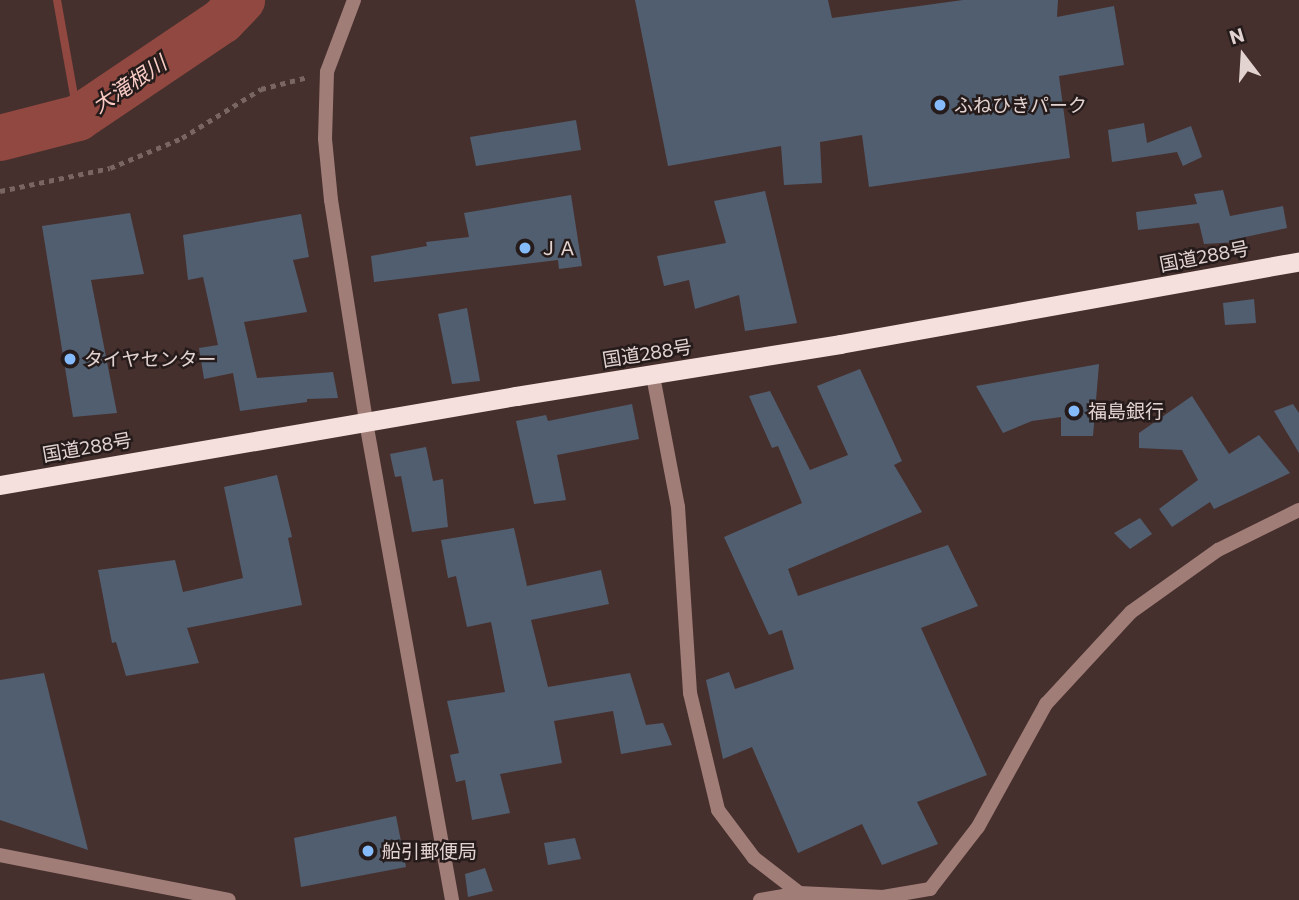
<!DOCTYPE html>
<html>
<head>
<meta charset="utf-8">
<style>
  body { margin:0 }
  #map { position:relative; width:1299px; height:900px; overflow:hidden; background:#46302d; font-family:Commissioner,"Noto Sans JP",sans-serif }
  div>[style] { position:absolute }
  .stream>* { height:8px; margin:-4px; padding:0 4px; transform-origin:4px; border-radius:4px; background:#914840 }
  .river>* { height:46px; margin:-23px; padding:0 23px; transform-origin:23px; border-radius:23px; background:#914840 }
  .building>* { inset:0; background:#515e70 }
  .path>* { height:4.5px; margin-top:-2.25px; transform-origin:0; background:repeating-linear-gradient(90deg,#796562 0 5px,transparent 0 10px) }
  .minor>* { height:14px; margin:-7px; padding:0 7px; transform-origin:7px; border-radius:7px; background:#a17d78 }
  .tertiary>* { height:14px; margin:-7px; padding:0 7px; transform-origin:7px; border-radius:7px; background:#a17d78 }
  .trunk>* { height:19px; margin:-9.5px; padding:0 9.5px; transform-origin:9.5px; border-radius:9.5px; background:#f6e0dd }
  .dots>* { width:19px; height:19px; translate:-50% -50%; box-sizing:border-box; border:4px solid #251b1a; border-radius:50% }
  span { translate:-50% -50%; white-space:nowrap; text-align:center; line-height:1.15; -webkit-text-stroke:5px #251b1a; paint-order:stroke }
  .poi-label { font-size:19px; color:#e2d3d1 }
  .left { translate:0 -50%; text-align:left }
  .street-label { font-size:19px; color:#e2d3d1 }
  .water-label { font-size:21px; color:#f8cbc4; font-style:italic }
  .north { position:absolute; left:1208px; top:21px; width:70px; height:70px; -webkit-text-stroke:5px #251b1a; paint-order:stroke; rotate:343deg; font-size:19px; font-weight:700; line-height:28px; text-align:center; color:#e2d3d1 }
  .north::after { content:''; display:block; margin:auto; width:24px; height:32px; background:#e2d3d1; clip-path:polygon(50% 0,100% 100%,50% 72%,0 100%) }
</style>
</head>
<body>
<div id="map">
  <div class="stream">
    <i style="left:57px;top:0;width:120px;rotate:79.9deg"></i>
  </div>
  <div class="river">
    <i style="left:0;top:138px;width:81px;rotate:-14.4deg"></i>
    <i style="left:78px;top:118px;width:174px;rotate:-34deg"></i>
    <i style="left:222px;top:21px;width:29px;rotate:-46deg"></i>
  </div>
  <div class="building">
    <i style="clip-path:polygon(635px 0,828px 0,832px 18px,963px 0,1058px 0,1057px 17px,1114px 6px,1124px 65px,1059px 76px,1070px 158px,869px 187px,862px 135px,820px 142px,822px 183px,784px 185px,781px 146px,668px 166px)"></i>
    <i style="clip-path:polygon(576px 120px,581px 150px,476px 166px,470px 137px)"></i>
    <i style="clip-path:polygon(1144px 123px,1147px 143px,1191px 126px,1202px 157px,1183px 166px,1177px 152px,1112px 162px,1108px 130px)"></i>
    <i style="clip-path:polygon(1223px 190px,1230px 216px,1283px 206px,1287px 228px,1236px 239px,1237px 242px,1204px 244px,1199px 223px,1138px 230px,1136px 212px,1197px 204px,1194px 194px)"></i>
    <i style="clip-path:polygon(765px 191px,797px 323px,745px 331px,739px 295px,695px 309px,689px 280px,664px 286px,657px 256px,726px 243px,714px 201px)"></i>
    <i style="clip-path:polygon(571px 195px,582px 266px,559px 269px,558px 260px,374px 282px,371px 256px,427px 246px,426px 242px,469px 237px,464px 213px)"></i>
    <i style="clip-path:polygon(130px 213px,144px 274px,91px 280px,117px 413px,73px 417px,42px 226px)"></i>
    <i style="clip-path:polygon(301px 214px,309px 257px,293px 260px,307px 312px,244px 322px,257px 378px,333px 372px,338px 398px,307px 399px,307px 402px,240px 411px,233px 373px,204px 379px,199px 348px,218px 345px,203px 277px,188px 280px,183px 235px)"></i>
    <i style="clip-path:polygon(1254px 299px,1256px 323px,1225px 325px,1223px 303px)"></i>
    <i style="clip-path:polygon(467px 308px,480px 381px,452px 384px,438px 314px)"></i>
    <i style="clip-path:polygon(1099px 364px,1093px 436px,1061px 436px,1061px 417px,1032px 421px,1003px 433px,976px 386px)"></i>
    <i style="clip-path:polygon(860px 369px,902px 461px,894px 465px,922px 512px,788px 569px,798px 596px,948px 545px,978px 606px,921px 628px,987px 775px,917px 802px,938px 844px,882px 865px,862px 824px,798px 853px,752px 747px,723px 759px,706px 680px,729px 672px,735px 689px,794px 669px,782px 630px,769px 635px,724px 537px,802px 503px,778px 446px,772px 448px,749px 396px,770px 391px,810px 470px,848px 455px,817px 386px)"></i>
    <i style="clip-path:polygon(1192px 396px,1229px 454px,1259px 435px,1290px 473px,1214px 509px,1210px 502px,1172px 527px,1159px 509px,1198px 480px,1182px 450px,1139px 448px,1139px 433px)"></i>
    <i style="clip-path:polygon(632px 404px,639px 439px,557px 455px,566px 500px,534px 504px,516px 421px,546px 415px,548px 421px)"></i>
    <i style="clip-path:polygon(1293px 404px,1299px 413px,1299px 453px,1274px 411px)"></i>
    <i style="clip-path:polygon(426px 447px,433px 481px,443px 479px,448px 527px,412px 532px,401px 476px,395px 477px,390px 454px)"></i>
    <i style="clip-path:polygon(277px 475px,292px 537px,288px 538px,302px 605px,187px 628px,199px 663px,126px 676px,116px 642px,112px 643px,98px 570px,175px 560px,183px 592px,243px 578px,224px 487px)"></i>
    <i style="clip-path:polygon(1140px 518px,1152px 534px,1130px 549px,1114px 533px)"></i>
    <i style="clip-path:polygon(514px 528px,527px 586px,601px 570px,609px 604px,531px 620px,548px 687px,630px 673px,646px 725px,663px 723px,672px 745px,621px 754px,613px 711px,554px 721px,562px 763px,500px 774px,510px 813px,472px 820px,465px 780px,456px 782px,450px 755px,459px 753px,447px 701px,505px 692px,491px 622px,467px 627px,456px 576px,448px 578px,441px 540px)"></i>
    <i style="clip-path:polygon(44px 673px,88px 850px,0 820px,0 680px)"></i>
    <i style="clip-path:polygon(396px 816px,406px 867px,301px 887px,294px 838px)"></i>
    <i style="clip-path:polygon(575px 838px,581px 859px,548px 865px,544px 843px)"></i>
    <i style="clip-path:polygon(485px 868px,493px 891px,468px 897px,465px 874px)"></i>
  </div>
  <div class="path">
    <i style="left:0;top:191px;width:112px;rotate:-11.8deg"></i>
    <i style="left:110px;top:168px;width:78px;rotate:-22.6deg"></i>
    <i style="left:182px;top:138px;width:93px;rotate:-31.8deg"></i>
    <i style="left:261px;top:89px;width:49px;rotate:-14.3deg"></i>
  </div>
  <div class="minor">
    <i style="left:354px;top:0;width:77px;rotate:110.6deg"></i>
    <i style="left:327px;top:72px;width:67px;rotate:91.7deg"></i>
    <i style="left:325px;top:139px;width:61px;rotate:84.4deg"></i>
    <i style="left:331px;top:200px;width:225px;rotate:81deg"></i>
    <i style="left:653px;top:376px;width:133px;rotate:79.2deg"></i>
    <i style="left:678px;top:507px;width:186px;rotate:86.3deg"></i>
    <i style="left:690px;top:693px;width:120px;rotate:76.5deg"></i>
    <i style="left:718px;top:810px;width:60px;rotate:53.1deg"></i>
    <i style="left:754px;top:858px;width:61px;rotate:37.6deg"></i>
    <i style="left:0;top:855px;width:233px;rotate:11.1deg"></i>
    <i style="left:760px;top:900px;width:40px;rotate:-10deg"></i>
    <i style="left:799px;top:893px;width:84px;rotate:2.7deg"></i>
    <i style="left:883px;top:897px;width:48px;rotate:-9.7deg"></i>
    <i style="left:930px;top:889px;width:78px;rotate:-52.3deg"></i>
    <i style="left:978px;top:827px;width:141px;rotate:-61.1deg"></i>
    <i style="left:1046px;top:704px;width:125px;rotate:-47.3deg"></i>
    <i style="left:1131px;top:612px;width:107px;rotate:-35.5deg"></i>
    <i style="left:1218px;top:550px;width:90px;rotate:-26.3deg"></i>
  </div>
  <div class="tertiary">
    <i style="left:366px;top:422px;width:486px;rotate:79.8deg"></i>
  </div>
  <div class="trunk">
    <i style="left:0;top:485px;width:524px;rotate:-9.79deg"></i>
    <i style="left:516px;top:396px;width:328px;rotate:-9.1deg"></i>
    <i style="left:840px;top:344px;width:466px;rotate:-10.2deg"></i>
  </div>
  <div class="dots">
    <i style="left:940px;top:105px;background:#86bbfb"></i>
    <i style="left:525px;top:248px;background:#86bbfb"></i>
    <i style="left:70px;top:359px;background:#86bbfb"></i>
    <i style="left:1074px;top:411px;background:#86bbfb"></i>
    <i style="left:368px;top:851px;background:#86bbfb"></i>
  </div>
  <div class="poi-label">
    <span class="left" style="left:954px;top:105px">ふねひきパーク</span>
    <span class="left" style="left:539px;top:248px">ＪＡ</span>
    <span class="left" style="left:84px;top:359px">タイヤセンター</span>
    <span class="left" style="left:1088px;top:411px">福島銀行</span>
    <span class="left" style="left:382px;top:851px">船引郵便局</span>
  </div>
  <div class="street-label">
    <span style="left:1204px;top:256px;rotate:-11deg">国道288号</span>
    <span style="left:647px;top:353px;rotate:-9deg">国道288号</span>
    <span style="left:87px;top:447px;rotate:-10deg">国道288号</span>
  </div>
  <div class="water-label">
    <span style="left:129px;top:84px;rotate:-34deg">大滝根川</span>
  </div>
  <div class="north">N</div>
</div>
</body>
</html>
